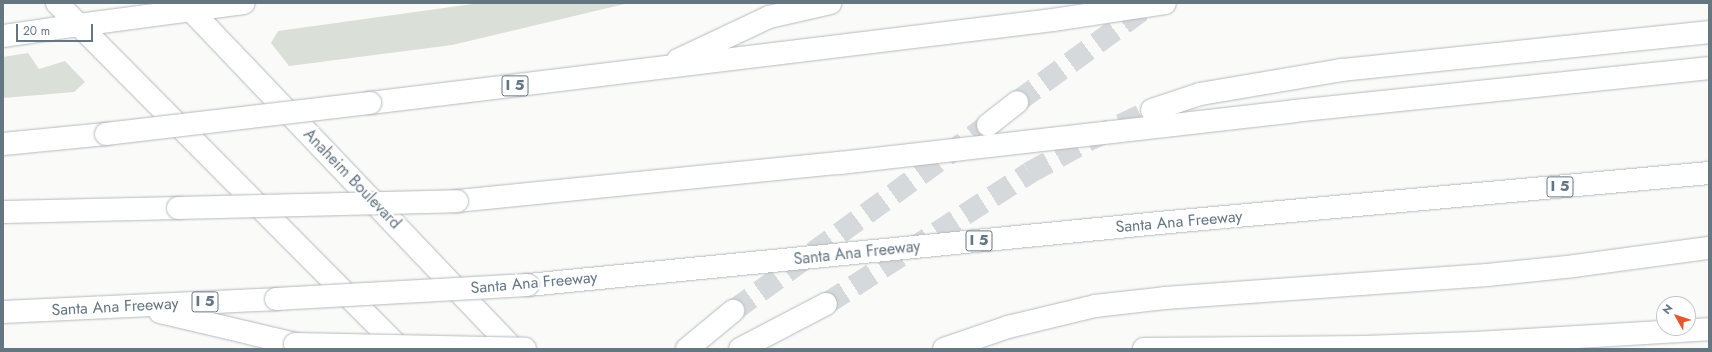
<!DOCTYPE html>
<html>
<head>
<meta charset="utf-8">
<style>
  body { margin:0 }
  #map { position:relative; width:1712px; height:352px; overflow:hidden; background:#fafaf8; font-family:Jost,sans-serif }
  div>[style] { position:absolute }
  .green>* { inset:0; background:#dadfd7 }
  .major-tunnel>* { height:22px; margin-top:-11px; transform-origin:0; background:repeating-linear-gradient(90deg,#d5d9db 0 22px,transparent 0 33px) }
  .highway-tunnel>* { height:22px; margin-top:-11px; transform-origin:0; background:repeating-linear-gradient(90deg,#d5d9db 0 22px,transparent 0 33px) }
  .roads { filter:drop-shadow(0 0 1px #b5babe) drop-shadow(0 0 1px #b5babe) }
  .major>* { height:22px; margin:-11px; padding:0 11px; transform-origin:11px; border-radius:11px; background:#fff }
  .highway>* { height:22px; margin:-11px; padding:0 11px; transform-origin:11px; border-radius:11px; background:#fff }
  .bridges { filter:drop-shadow(0 0 1px #b4b9bd) drop-shadow(0 0 1px #b4b9bd) }
  .highway-bridge>* { height:22px; margin:-11px; padding:0 11px; transform-origin:11px; border-radius:11px; background:#fff }
  span { translate:-50% -50%; white-space:nowrap; text-align:center; line-height:1.15; -webkit-text-stroke:4px #fff; paint-order:stroke }
  .shield-label span { padding:1px 3px; background:#fff; border:1px solid; border-radius:3px; -webkit-text-stroke-width:0 }
  .shield-label { font-size:15px; color:#657683; font-weight:700 }
  .street-label { font-size:16px; color:#657683 }
  .frame { position:absolute; inset:0; border:4px solid #657683; pointer-events:none }
  .north { position:absolute; left:1656px; top:296px; width:40px; height:40px; box-sizing:border-box; background:#fff; border:1px solid #c1c8cd; border-radius:50%; rotate:309deg; font-size:11px; font-weight:700; line-height:16px; text-align:center; color:#657683 }
  .north::after { content:''; display:block; margin:auto; width:14px; height:18px; background:#e4572e; clip-path:polygon(50% 0,100% 100%,50% 72%,0 100%) }
  .scale { position:absolute; left:16px; top:24px; width:77px; height:18px; box-sizing:border-box; border:2px solid #657683; border-top:0; padding-left:5px; font-size:12px; line-height:14px; white-space:nowrap; color:#657683; -webkit-text-stroke:3px #fff; paint-order:stroke }
</style>
</head>
<body>
<div id="map">
  <div class="green">
    <i style="clip-path:polygon(480px 3px,629px 3px,452px 45px,289px 66px,271px 43px,278px 31px)"></i>
    <i style="clip-path:polygon(28px 53px,39px 69px,65px 61px,85px 82px,74px 92px,3px 98px,3px 57px)"></i>
  </div>
  <div class="major-tunnel">
    <i style="left:1017px;top:102px;width:167px;rotate:-36.3deg"></i>
    <i style="left:733px;top:311px;width:316px;rotate:-36.1deg"></i>
  </div>
  <div class="highway-tunnel">
    <i style="left:826px;top:304px;width:242px;rotate:-32.8deg"></i>
    <i style="left:1029px;top:173px;width:71px;rotate:-28.7deg"></i>
    <i style="left:1091px;top:139px;width:68px;rotate:-25.4deg"></i>
  </div>
  <div class="roads">
    <div class="major">
      <i style="left:57px;top:3px;width:487px;rotate:45.2deg"></i>
      <i style="left:184px;top:3px;width:478px;rotate:46.4deg"></i>
      <i style="left:79px;top:25px;width:166px;rotate:-7.6deg"></i>
      <i style="left:988px;top:125px;width:37px;rotate:-38deg"></i>
      <i style="left:687px;top:349px;width:60px;rotate:-39.6deg"></i>
    </div>
    <div class="highway">
      <i style="left:3px;top:36px;width:77px;rotate:-8.2deg"></i>
      <i style="left:678px;top:60px;width:101px;rotate:-25.3deg"></i>
      <i style="left:769px;top:17px;width:63px;rotate:-12.9deg"></i>
      <i style="left:370px;top:103px;width:688px;rotate:-6.93deg"></i>
      <i style="left:1053px;top:20px;width:113px;rotate:-8.6deg"></i>
      <i style="left:1152px;top:110px;width:51px;rotate:-18.4deg"></i>
      <i style="left:1200px;top:94px;width:144px;rotate:-9.6deg"></i>
      <i style="left:1342px;top:70px;width:369px;rotate:-5.9deg"></i>
      <i style="left:3px;top:144px;width:103px;rotate:-5.5deg"></i>
      <i style="left:457px;top:201px;width:385px;rotate:-5.7deg"></i>
      <i style="left:840px;top:163px;width:457px;rotate:-6.5deg"></i>
      <i style="left:1294px;top:111px;width:417px;rotate:-5.9deg"></i>
      <i style="left:3px;top:212px;width:175px;rotate:-1.3deg"></i>
      <i style="left:528px;top:285px;width:634px;rotate:-5.61deg"></i>
      <i style="left:1159px;top:223px;width:552px;rotate:-5.19deg"></i>
      <i style="left:3px;top:312px;width:273px;rotate:-2.7deg"></i>
      <i style="left:160px;top:312px;width:139px;rotate:13.3deg"></i>
      <i style="left:740px;top:349px;width:97px;rotate:-27.6deg"></i>
      <i style="left:944px;top:349px;width:68px;rotate:-19deg"></i>
      <i style="left:1008px;top:327px;width:89px;rotate:-13.6deg"></i>
      <i style="left:1095px;top:306px;width:70px;rotate:-6.5deg"></i>
      <i style="left:1165px;top:298px;width:323px;rotate:-4.1deg"></i>
      <i style="left:1487px;top:275px;width:88px;rotate:-5.8deg"></i>
      <i style="left:1575px;top:266px;width:135px;rotate:-7.7deg"></i>
      <i style="left:1144px;top:349px;width:221px;rotate:-0.5deg"></i>
      <i style="left:1365px;top:347px;width:111px;rotate:-2.1deg"></i>
      <i style="left:1476px;top:343px;width:233px;rotate:-3.4deg"></i>
    </div>
  </div>
  <div class="bridges">
    <div class="highway-bridge">
      <i style="left:106px;top:134px;width:266px;rotate:-6.7deg"></i>
      <i style="left:178px;top:208px;width:279px;rotate:-1.4deg"></i>
      <i style="left:276px;top:299px;width:252px;rotate:-3.2deg"></i>
      <i style="left:295px;top:344px;width:230px;rotate:1.2deg"></i>
    </div>
  </div>
  <div class="shield-label">
    <span style="left:515px;top:86px">I 5</span>
    <span style="left:1560px;top:187px">I 5</span>
    <span style="left:979px;top:241px">I 5</span>
    <span style="left:205px;top:302px">I 5</span>
  </div>
  <div class="street-label">
    <span style="left:352px;top:179px;rotate:46deg">Anaheim Boulevard</span>
    <span style="left:1179px;top:222px;rotate:-5deg">Santa Ana Freeway</span>
    <span style="left:857px;top:253px;rotate:-6deg">Santa Ana Freeway</span>
    <span style="left:534px;top:283px;rotate:-5deg">Santa Ana Freeway</span>
    <span style="left:115px;top:307px;rotate:-3deg">Santa Ana Freeway</span>
  </div>
  <div class="frame"></div>
  <div class="north">N</div>
  <div class="scale">20 m</div>
</div>
</body>
</html>
